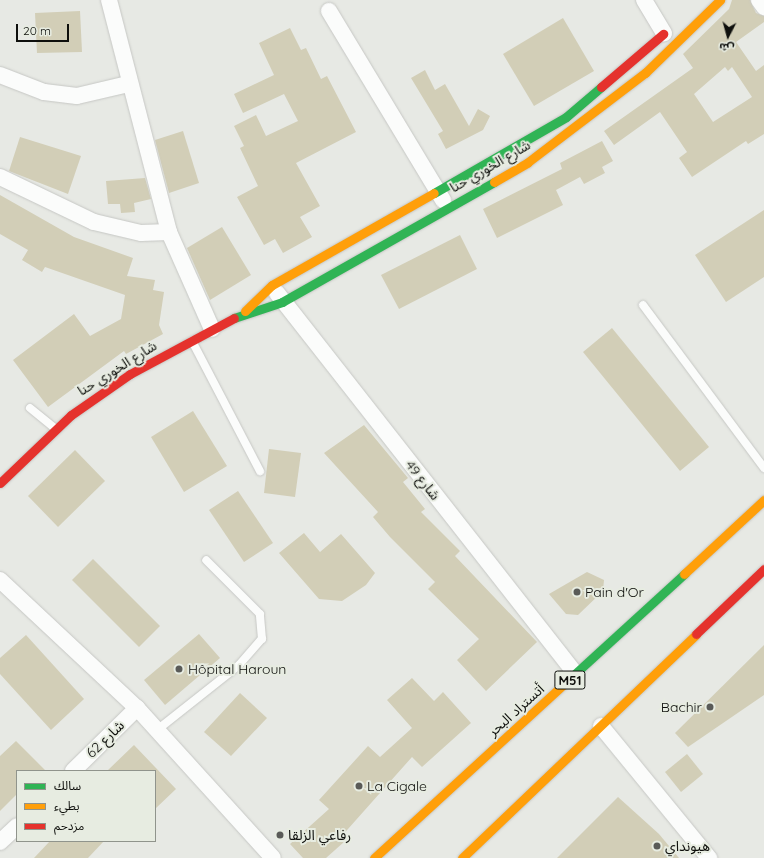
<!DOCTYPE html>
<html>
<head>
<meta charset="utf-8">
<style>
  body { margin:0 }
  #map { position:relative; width:764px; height:858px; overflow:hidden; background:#e7e9e4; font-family:Quicksand,"Noto Sans Arabic",sans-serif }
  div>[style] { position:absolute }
  .building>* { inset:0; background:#d2ceb7 }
  .roads { filter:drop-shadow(0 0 1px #c6c7c4) drop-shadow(0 0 1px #c6c7c4) }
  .lane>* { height:8px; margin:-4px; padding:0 4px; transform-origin:4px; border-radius:4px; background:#fbfcfb }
  .street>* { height:16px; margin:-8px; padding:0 8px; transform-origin:8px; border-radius:8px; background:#fbfcfb }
  .fast>* { height:9px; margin:-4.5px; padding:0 4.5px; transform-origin:4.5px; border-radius:4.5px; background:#30b455 }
  .slow>* { height:9px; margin:-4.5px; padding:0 4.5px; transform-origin:4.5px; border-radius:4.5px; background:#ff9f0a }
  .jam>* { height:9px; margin:-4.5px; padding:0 4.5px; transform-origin:4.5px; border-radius:4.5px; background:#e5322d }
  .dots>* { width:11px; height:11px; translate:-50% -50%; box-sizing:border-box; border:2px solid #e7ece1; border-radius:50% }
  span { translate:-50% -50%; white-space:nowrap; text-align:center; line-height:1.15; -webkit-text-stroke:4px #e7ece1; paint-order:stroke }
  .shield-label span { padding:1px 3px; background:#e7ece1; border:1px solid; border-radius:3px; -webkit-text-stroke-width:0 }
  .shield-label { font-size:13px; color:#0e0f0c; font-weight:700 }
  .street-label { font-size:14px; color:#0e0f0c }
  .poi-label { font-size:14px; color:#0e0f0c }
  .left { translate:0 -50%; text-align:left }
  .right { translate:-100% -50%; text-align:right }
  .legend { position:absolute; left:16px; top:770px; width:140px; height:72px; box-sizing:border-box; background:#e7ece1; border:1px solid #90948c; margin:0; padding:5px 7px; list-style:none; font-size:12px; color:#0e0f0c }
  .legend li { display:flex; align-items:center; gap:8px; height:20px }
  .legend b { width:20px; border:1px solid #90948c }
  .north { position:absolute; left:708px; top:16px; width:40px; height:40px; -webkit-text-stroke:3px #e7ece1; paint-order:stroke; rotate:186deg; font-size:11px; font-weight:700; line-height:16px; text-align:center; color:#0e0f0c }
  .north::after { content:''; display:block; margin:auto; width:14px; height:18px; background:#0e0f0c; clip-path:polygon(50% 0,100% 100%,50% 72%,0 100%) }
  .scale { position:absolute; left:16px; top:24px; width:53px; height:18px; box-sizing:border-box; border:2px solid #0e0f0c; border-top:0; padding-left:5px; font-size:12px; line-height:14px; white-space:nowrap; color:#0e0f0c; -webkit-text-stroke:3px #e7ece1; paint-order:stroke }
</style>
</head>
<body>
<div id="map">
  <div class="building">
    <i style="clip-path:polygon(evenodd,732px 0,750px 0,756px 13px,764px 16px,764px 22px,736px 42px,756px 71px,764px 65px,764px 134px,748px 144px,746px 141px,692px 177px,679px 158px,687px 152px,660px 112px,614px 145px,604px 131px,693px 68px,683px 54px,729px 9px,732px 0,725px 67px,728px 71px,732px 67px,752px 97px,713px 122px,694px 94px,725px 67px)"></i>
    <i style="clip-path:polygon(80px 11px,82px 52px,37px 53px,35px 13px)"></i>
    <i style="clip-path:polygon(563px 18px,594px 71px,534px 106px,503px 54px)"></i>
    <i style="clip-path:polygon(290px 28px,301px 50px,306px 48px,321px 79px,327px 76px,356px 132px,296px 163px,320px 206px,300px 217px,312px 237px,283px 253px,275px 239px,264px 245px,237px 197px,258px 186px,240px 148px,244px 146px,234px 126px,256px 115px,266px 136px,298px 121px,284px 94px,243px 113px,234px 94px,274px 75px,259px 43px)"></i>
    <i style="clip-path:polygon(425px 70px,435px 90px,445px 84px,469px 126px,478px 109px,490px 116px,483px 130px,446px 149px,438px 134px,443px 131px,411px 78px)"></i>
    <i style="clip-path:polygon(183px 131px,199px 183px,169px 193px,155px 140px)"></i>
    <i style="clip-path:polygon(20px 137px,81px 156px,68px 194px,9px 171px)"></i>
    <i style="clip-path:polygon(602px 141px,613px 161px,602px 167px,605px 173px,584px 184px,580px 177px,556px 190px,563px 205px,497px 238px,483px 209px,562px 169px,560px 163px)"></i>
    <i style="clip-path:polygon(145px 178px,151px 199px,134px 203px,135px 212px,121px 213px,120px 204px,108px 204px,106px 181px)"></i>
    <i style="clip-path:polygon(0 195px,74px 237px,133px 258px,127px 276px,155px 280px,153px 290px,164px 292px,159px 325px,163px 334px,126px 354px,124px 351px,48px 407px,13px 360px,74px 314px,90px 336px,121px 319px,125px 295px,45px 267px,42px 272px,22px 260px,28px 250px,0 234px)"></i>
    <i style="clip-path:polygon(764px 210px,764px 277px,726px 302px,695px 255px)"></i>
    <i style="clip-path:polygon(222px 227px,251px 275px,210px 300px,187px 248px)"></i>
    <i style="clip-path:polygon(460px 235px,477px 269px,399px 309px,381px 275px)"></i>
    <i style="clip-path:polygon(612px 328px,709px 447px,680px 471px,583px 352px)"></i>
    <i style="clip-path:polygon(193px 411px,227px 466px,184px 492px,151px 437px)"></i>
    <i style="clip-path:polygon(364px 425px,408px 478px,403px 482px,425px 509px,421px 512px,460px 551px,455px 556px,537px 642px,486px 691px,457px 660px,479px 639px,428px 589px,435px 582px,390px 537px,373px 517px,378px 512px,324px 453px)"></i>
    <i style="clip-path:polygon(269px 449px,301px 453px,295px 497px,264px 493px)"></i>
    <i style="clip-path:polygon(75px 450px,105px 481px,58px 527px,28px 496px)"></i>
    <i style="clip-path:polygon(238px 491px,273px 543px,244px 562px,209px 510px)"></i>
    <i style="clip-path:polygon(304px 533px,320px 552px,341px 534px,375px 573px,366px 585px,342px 601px,319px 599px,279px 553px)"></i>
    <i style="clip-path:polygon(93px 559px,160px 626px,139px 647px,72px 580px)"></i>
    <i style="clip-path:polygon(587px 572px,604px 580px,603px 591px,578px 615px,566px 614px,549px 594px)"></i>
    <i style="clip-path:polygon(199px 634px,220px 658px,165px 705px,144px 680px)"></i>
    <i style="clip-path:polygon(26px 635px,84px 699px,51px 730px,0 674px,0 658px)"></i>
    <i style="clip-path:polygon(764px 645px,764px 695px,688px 747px,675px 733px)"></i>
    <i style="clip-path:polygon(412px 678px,434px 701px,443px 692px,471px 723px,422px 767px,412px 757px,340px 838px,344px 842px,326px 858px,303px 858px,290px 844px,329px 809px,319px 800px,368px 746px,380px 757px,412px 728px,387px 700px)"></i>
    <i style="clip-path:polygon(240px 693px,267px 718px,231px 756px,204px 732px)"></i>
    <i style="clip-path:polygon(16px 741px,46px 771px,17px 771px,17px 794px,0 811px,0 756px)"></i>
    <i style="clip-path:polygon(134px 745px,176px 789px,155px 809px,155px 771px,107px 771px)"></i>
    <i style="clip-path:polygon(687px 754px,703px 774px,681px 792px,665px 772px)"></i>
    <i style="clip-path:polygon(618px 797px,659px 834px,679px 858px,557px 858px)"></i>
    <i style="clip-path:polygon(50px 841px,104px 841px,88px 858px,34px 858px)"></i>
  </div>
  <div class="roads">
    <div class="lane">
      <i style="left:643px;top:305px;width:203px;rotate:53.4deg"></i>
      <i style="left:192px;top:341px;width:147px;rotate:62.4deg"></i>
      <i style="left:30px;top:408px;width:33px;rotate:39deg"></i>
      <i style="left:157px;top:730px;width:105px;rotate:-38.4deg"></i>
      <i style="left:239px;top:665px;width:35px;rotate:-49deg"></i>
      <i style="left:262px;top:639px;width:25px;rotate:-95deg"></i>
      <i style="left:260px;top:614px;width:76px;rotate:-135deg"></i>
    </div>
    <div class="street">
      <i style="left:109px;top:0;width:240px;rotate:75.5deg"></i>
      <i style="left:169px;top:232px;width:106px;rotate:66.1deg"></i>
      <i style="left:644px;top:0;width:39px;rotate:59deg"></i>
      <i style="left:759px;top:0;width:9px;rotate:54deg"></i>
      <i style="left:329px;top:11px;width:221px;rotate:58.9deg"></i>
      <i style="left:0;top:75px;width:47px;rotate:21.1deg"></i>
      <i style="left:44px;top:92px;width:33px;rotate:7deg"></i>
      <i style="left:77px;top:96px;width:52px;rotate:-13.2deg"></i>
      <i style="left:0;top:177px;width:104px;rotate:25.6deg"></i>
      <i style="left:94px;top:222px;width:48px;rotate:13.2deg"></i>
      <i style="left:141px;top:233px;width:28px;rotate:-2deg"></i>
      <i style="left:277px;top:293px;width:484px;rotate:51.9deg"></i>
      <i style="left:0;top:580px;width:187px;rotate:43.1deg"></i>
      <i style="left:137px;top:708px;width:202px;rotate:47.8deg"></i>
      <i style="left:601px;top:726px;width:171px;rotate:50.7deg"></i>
      <i style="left:73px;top:771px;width:90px;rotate:-44.5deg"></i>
      <i style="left:0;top:842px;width:23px;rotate:-43deg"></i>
    </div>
    <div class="fast">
      <i style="left:434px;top:193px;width:152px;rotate:-29.9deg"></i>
      <i style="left:566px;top:117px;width:46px;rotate:-40.6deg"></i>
      <i style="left:234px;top:318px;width:51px;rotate:-18.4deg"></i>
      <i style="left:282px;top:302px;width:244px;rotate:-29.5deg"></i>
      <i style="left:567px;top:681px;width:159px;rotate:-42.4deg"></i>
    </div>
    <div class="slow">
      <i style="left:494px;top:182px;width:39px;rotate:-30deg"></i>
      <i style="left:528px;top:162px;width:147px;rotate:-37.3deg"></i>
      <i style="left:645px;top:73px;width:105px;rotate:-44.2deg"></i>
      <i style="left:245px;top:311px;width:37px;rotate:-44deg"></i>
      <i style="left:272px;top:285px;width:186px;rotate:-29.6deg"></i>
      <i style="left:684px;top:574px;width:109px;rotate:-42.8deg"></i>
      <i style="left:374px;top:858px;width:262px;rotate:-42.5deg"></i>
      <i style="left:462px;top:858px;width:324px;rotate:-43.7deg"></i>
    </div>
    <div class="jam">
      <i style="left:601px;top:87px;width:82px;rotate:-40.5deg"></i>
      <i style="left:0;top:483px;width:98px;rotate:-43.8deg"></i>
      <i style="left:71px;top:415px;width:72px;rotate:-34.8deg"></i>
      <i style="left:130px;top:374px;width:118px;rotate:-28.3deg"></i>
      <i style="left:696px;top:634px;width:94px;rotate:-43.7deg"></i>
    </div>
  </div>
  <div class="dots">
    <i style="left:577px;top:592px;background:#5a5b58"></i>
    <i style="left:179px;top:669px;background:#5a5b58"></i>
    <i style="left:710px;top:707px;background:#5a5b58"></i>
    <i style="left:359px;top:786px;background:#5a5b58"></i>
    <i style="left:280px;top:835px;background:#5a5b58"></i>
    <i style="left:657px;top:846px;background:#5a5b58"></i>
  </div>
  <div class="shield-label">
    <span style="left:570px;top:680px">M51</span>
  </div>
  <div class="street-label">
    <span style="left:490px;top:166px;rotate:-30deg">شارع الخوري حنا</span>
    <span style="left:117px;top:368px;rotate:-32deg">شارع الخوري حنا</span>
    <span style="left:423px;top:480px;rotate:52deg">شارع 49</span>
    <span style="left:516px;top:710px;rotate:-42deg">أتستراد البحر</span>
    <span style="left:105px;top:739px;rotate:-44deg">شارع 62</span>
  </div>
  <div class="poi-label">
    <span class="left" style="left:585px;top:592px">Pain d'Or</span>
    <span class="left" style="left:188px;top:669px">Hôpital Haroun</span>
    <span class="right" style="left:702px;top:707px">Bachir</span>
    <span class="left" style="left:367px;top:786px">La Cigale</span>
    <span class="left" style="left:288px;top:835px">رفاعي الزلقا</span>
    <span class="left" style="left:665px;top:846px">هيونداي</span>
  </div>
  <ul class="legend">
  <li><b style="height:5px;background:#30b455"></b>سالك</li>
  <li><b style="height:5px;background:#ff9f0a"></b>بطيء</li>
  <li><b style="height:5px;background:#e5322d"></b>مزدحم</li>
  </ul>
  <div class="north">ش</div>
  <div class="scale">20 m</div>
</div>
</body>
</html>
